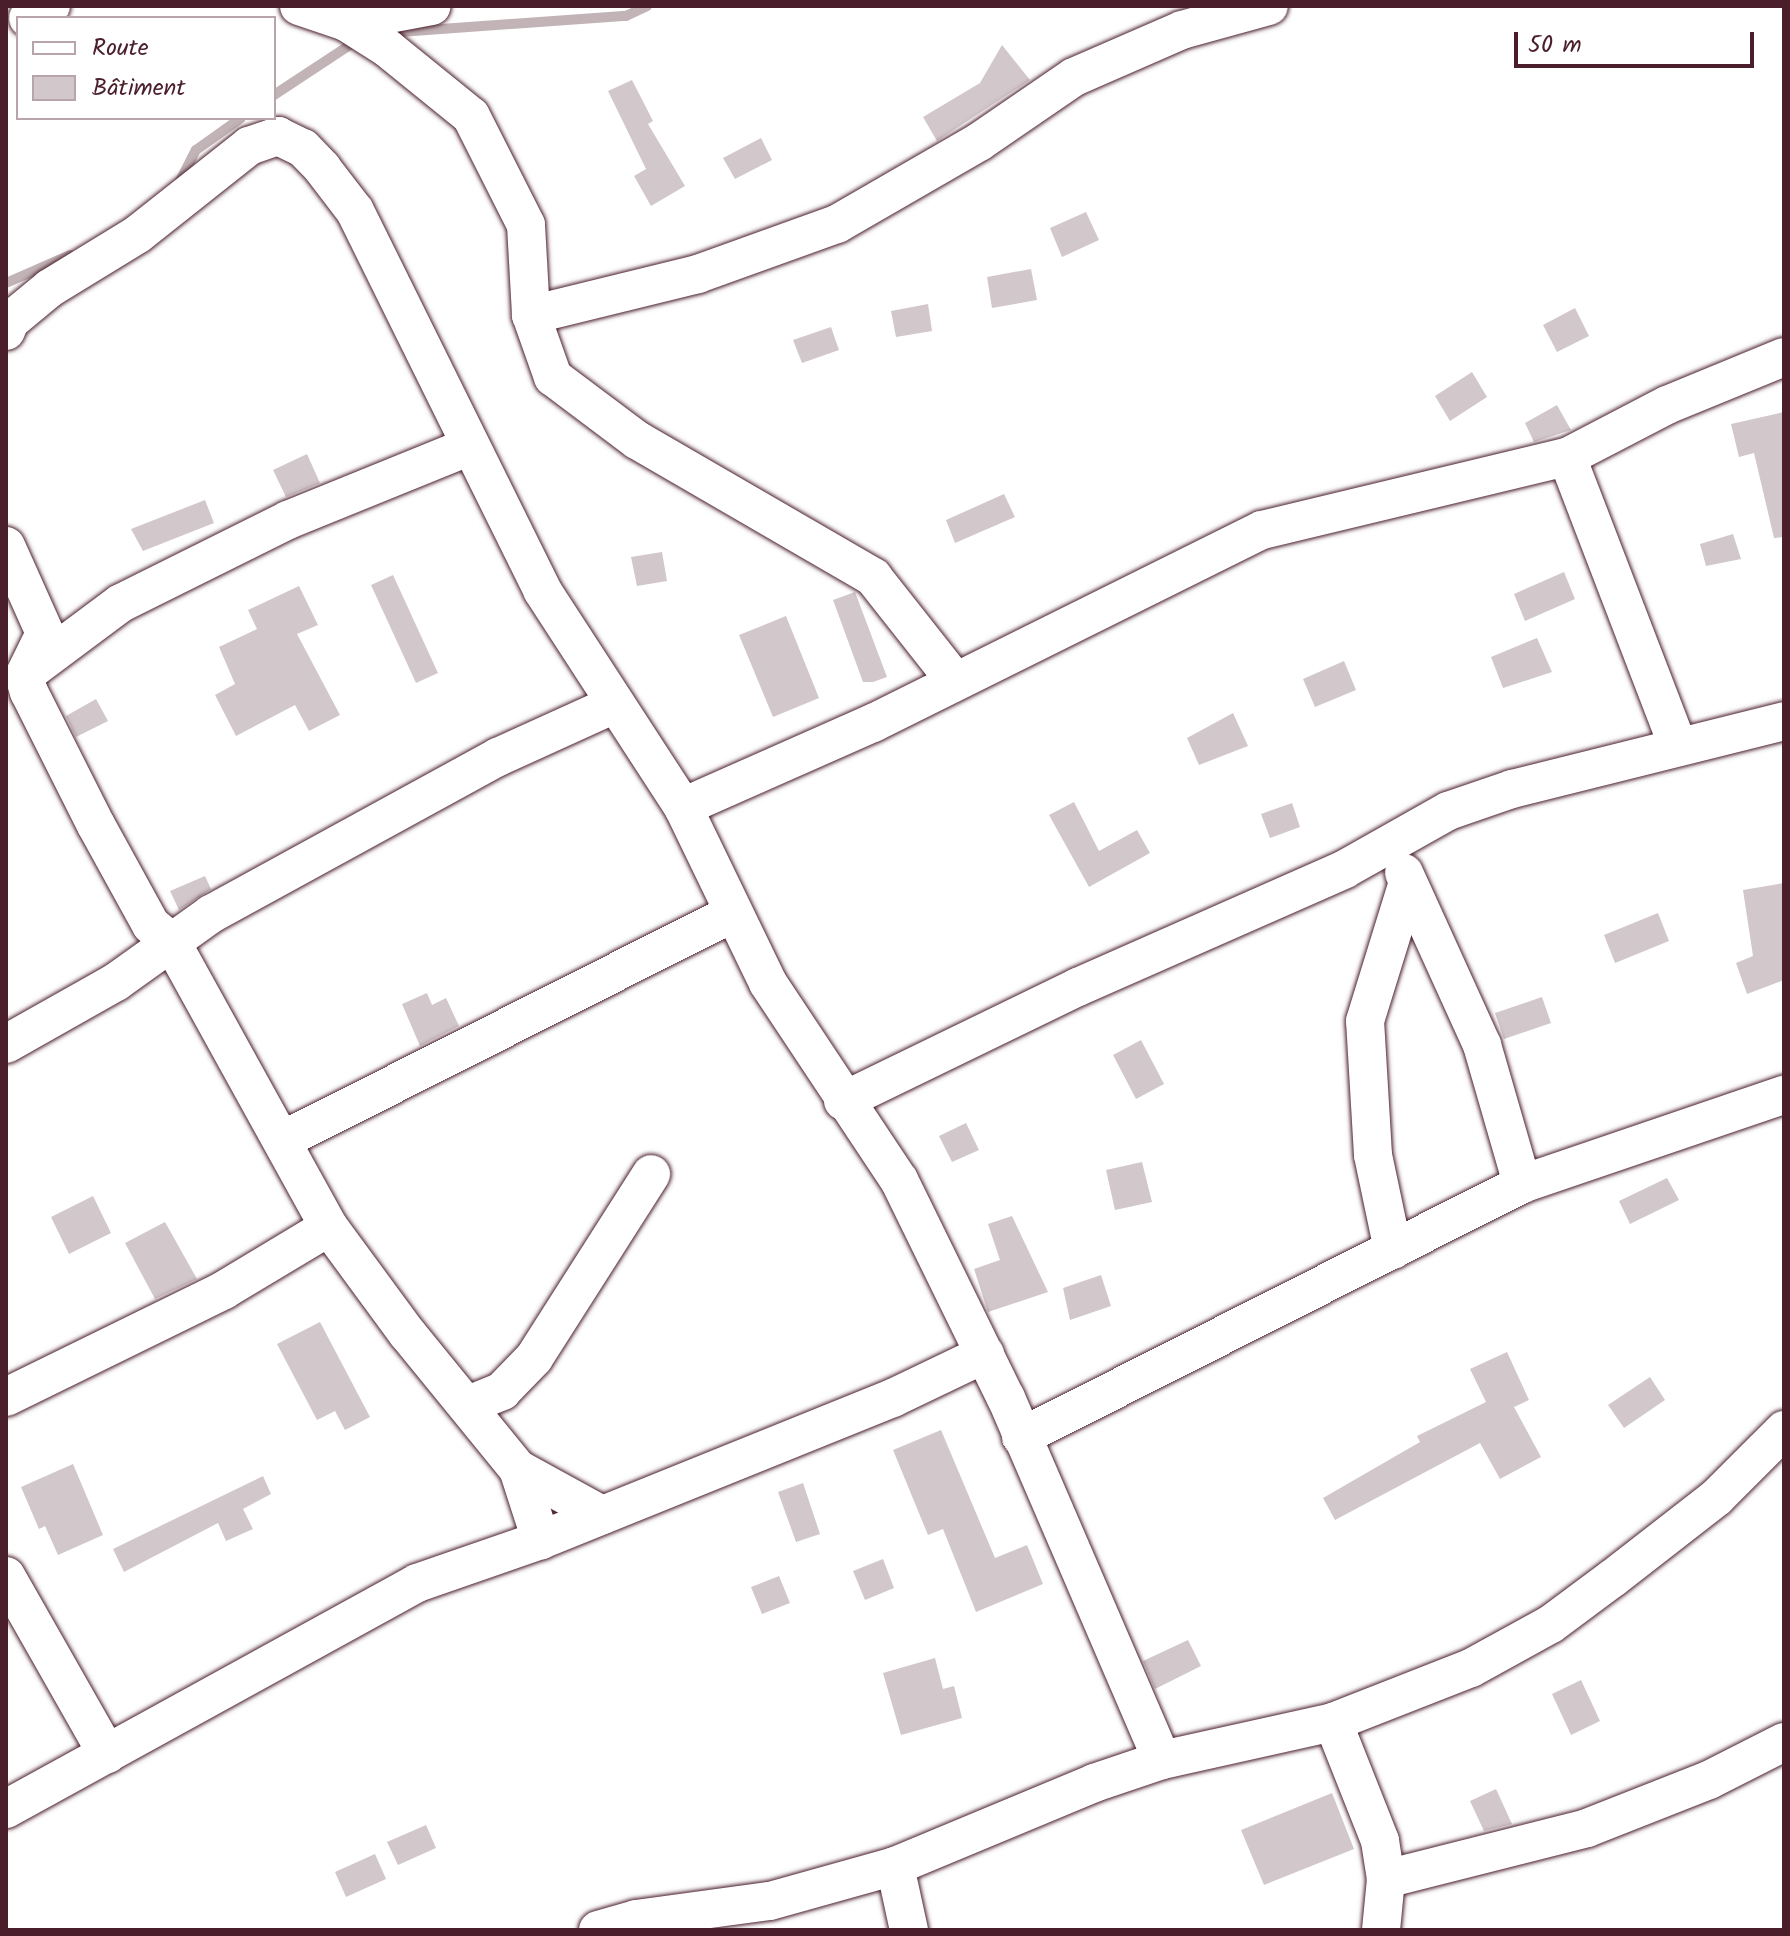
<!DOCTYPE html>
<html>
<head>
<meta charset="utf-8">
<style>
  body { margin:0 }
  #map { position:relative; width:1790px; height:1936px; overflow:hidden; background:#fff; font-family:Kalam,sans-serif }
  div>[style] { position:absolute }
  .stream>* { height:10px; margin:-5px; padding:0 5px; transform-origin:5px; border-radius:5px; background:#c1b3b6 }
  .building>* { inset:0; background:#d2c7cb }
  .roads { filter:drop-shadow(0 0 2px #4a1f2b) drop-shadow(0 0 2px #4a1f2b) }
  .street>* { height:38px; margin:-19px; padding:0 19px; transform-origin:19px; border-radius:19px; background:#fff }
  span { translate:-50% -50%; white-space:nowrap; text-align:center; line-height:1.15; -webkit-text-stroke:6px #fff; paint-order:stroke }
  .frame { position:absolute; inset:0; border:8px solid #4a1f2b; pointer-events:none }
  .legend { position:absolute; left:16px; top:16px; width:260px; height:104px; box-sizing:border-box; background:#fff; border:2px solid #b7a5aa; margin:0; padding:10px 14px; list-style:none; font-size:24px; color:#4a1f2b }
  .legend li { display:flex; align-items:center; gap:16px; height:40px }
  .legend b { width:40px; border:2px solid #b7a5aa }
  .scale { position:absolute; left:1514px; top:32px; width:240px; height:36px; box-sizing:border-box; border:4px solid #4a1f2b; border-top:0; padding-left:10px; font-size:24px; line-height:28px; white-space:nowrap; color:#4a1f2b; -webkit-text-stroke:6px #fff; paint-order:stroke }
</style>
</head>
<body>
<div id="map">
  <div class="stream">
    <i style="left:386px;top:33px;width:241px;rotate:-4.1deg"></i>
    <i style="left:626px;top:16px;width:23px;rotate:-25deg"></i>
    <i style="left:274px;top:95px;width:102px;rotate:-33.4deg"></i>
    <i style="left:179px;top:183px;width:37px;rotate:-63deg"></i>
    <i style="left:196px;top:150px;width:55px;rotate:-35.4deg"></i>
    <i style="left:6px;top:283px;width:70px;rotate:-23.6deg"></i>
  </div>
  <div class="building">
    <i style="clip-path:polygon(1002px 45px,1030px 80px,937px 141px,923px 117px,980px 83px)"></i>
    <i style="clip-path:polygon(632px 80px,653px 121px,648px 124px,685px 186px,651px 206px,634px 176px,646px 169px,608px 91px)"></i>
    <i style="clip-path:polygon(761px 138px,772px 160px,735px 179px,723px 158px)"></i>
    <i style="clip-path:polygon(1086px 212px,1099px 240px,1062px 257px,1050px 228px)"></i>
    <i style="clip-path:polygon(1031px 269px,1037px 300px,992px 308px,987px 277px)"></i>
    <i style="clip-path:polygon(928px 304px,932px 331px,896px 337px,891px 311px)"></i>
    <i style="clip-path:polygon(1575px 308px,1589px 336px,1557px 352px,1543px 325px)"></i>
    <i style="clip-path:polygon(831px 327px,839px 350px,802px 363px,793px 340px)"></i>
    <i style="clip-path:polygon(1472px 372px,1487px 397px,1450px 421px,1435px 396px)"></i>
    <i style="clip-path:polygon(1557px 405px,1571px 430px,1534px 442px,1525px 423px)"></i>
    <i style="clip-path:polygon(1784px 412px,1784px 537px,1774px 538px,1754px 453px,1739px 457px,1731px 424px)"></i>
    <i style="clip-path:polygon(307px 454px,320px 483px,286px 497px,273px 470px)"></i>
    <i style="clip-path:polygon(1004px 494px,1015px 517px,955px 543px,946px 520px)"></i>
    <i style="clip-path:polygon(205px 500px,214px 523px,143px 551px,131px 529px)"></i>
    <i style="clip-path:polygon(1733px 534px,1741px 559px,1706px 566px,1700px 544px)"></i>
    <i style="clip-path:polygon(662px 552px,667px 581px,637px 586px,631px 557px)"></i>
    <i style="clip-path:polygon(1564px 572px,1575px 599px,1525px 621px,1514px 594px)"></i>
    <i style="clip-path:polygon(393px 575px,438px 673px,416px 683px,371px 585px)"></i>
    <i style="clip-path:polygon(299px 586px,318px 625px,297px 634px,340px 715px,309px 731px,295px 705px,236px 736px,215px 695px,235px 684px,219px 647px,257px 629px,248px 610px)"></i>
    <i style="clip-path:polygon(855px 592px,887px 677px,873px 682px,863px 682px,833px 600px)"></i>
    <i style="clip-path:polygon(786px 616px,819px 698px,773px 717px,739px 635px)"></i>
    <i style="clip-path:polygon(1537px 638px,1552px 672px,1503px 688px,1491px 657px)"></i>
    <i style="clip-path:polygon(1344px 661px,1356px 690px,1315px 707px,1303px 679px)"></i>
    <i style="clip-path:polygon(96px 699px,108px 721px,76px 737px,66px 716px)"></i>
    <i style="clip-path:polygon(1233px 713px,1248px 746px,1199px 765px,1187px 738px)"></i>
    <i style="clip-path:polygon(1074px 802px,1099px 851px,1137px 830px,1150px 853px,1089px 887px,1049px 815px)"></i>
    <i style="clip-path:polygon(1292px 803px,1300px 827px,1270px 838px,1261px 814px)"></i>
    <i style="clip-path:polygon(205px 876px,211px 889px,179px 910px,170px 891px)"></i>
    <i style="clip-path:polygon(1784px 883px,1784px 980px,1747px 994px,1736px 963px,1753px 956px,1743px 890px)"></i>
    <i style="clip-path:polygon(1658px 913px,1669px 941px,1615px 963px,1604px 935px)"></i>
    <i style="clip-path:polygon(427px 993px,432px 1005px,446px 998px,459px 1026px,420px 1046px,402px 1004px)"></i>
    <i style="clip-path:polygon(1542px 997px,1551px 1023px,1504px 1039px,1495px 1013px)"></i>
    <i style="clip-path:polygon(1141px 1040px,1164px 1084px,1136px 1099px,1113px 1055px)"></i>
    <i style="clip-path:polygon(966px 1123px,979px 1150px,952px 1162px,939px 1136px)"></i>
    <i style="clip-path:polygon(1142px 1162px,1152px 1202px,1115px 1210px,1106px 1170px)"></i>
    <i style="clip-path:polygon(1667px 1178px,1679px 1200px,1630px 1224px,1619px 1201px)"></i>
    <i style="clip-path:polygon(93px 1196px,111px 1233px,69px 1254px,51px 1217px)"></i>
    <i style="clip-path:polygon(1012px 1216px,1048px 1292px,988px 1312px,974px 1269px,1000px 1260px,988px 1224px)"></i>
    <i style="clip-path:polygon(165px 1222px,197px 1279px,155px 1299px,125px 1243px)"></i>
    <i style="clip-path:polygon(1101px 1275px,1111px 1306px,1070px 1320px,1063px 1288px)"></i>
    <i style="clip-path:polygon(320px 1322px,370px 1417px,345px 1430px,335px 1411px,317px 1420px,277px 1344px)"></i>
    <i style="clip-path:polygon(1507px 1352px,1529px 1400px,1514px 1407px,1541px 1457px,1500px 1479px,1480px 1443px,1335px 1520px,1323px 1498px,1420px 1442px,1417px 1436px,1486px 1402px,1470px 1369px)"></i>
    <i style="clip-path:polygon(1650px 1377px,1665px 1400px,1624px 1428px,1608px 1405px)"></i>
    <i style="clip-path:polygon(941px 1430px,995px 1558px,1027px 1545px,1043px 1584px,976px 1612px,943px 1529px,928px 1535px,893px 1450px)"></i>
    <i style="clip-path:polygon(73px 1464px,103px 1535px,58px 1555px,45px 1526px,39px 1529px,21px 1487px)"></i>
    <i style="clip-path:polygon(263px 1476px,271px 1494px,243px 1509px,253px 1529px,226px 1541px,218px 1523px,124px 1572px,113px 1549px)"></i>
    <i style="clip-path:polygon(803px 1483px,820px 1534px,796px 1542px,778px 1492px)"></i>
    <i style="clip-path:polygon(883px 1559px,894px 1588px,865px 1600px,853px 1571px)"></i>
    <i style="clip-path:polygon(779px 1576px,790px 1603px,762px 1614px,751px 1587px)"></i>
    <i style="clip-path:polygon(1188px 1640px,1201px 1666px,1155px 1689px,1143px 1661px)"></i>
    <i style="clip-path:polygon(935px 1658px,943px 1689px,954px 1686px,962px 1718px,901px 1735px,883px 1673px)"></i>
    <i style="clip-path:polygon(1581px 1680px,1600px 1721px,1571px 1735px,1552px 1694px)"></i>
    <i style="clip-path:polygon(1496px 1789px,1512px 1824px,1484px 1831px,1470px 1801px)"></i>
    <i style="clip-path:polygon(1332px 1793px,1354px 1849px,1264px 1885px,1241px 1830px)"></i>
    <i style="clip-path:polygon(426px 1825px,436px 1848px,398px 1865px,387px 1842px)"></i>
    <i style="clip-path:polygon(375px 1854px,386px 1879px,346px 1897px,335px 1872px)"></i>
  </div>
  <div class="roads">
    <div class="street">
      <i style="left:299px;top:6px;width:50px;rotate:18.8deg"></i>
      <i style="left:346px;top:22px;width:49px;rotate:32.4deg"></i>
      <i style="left:387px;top:48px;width:108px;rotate:39deg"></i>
      <i style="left:471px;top:116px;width:122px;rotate:63.2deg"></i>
      <i style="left:526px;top:225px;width:90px;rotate:86.8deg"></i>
      <i style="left:531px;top:315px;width:66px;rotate:70.5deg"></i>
      <i style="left:553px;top:377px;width:105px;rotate:36.9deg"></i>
      <i style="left:637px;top:440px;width:273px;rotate:30.1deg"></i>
      <i style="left:873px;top:577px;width:132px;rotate:51.7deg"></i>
      <i style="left:28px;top:18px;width:26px;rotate:-28deg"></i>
      <i style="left:346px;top:22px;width:87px;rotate:-10.5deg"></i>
      <i style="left:531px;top:315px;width:172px;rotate:-13.8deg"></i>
      <i style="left:698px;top:274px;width:148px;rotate:-19.8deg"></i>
      <i style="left:837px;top:224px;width:164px;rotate:-30deg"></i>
      <i style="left:979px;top:142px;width:115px;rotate:-34.4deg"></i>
      <i style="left:1074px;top:77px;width:118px;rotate:-23.5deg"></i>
      <i style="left:1182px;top:30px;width:90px;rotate:-15.4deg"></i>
      <i style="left:6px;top:331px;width:11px;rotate:-68deg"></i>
      <i style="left:10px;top:321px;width:52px;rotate:-39.5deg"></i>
      <i style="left:50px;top:288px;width:103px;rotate:-31.5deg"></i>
      <i style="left:138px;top:234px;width:142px;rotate:-38.4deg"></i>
      <i style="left:249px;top:146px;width:31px;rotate:-19deg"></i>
      <i style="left:278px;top:136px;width:28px;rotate:26deg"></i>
      <i style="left:303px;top:148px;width:28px;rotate:46deg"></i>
      <i style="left:322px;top:168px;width:54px;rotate:52.5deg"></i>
      <i style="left:355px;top:211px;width:423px;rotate:63.7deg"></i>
      <i style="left:542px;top:590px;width:259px;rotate:57deg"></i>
      <i style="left:683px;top:807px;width:195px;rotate:64.2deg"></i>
      <i style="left:768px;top:983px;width:237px;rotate:56.4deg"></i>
      <i style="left:899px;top:1180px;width:243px;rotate:63.9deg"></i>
      <i style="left:1006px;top:1398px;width:394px;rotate:66.7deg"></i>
      <i style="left:1567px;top:457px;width:310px;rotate:69deg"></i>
      <i style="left:6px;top:546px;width:95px;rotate:65.9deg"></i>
      <i style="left:45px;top:633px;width:48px;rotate:116deg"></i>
      <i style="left:24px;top:676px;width:17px;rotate:73deg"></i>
      <i style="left:29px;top:692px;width:149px;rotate:63.3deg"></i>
      <i style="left:96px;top:825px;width:114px;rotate:61.2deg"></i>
      <i style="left:151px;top:925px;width:26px;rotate:39deg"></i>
      <i style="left:171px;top:941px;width:327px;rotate:61.1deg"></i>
      <i style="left:329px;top:1227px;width:132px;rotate:53.7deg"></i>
      <i style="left:407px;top:1333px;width:176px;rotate:50.8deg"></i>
      <i style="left:518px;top:1469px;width:75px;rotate:72.1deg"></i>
      <i style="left:31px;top:670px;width:112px;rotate:-36.7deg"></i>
      <i style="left:121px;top:603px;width:186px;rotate:-26.4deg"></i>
      <i style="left:288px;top:520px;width:194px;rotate:-22.1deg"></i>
      <i style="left:683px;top:807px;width:208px;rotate:-23.9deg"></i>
      <i style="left:873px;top:723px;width:434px;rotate:-26.4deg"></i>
      <i style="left:1262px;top:530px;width:314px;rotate:-13.5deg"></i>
      <i style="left:1567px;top:457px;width:113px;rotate:-27.5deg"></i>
      <i style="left:1667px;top:405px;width:126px;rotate:-22.3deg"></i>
      <i style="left:1404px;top:873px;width:189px;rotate:65.6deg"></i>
      <i style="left:1482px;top:1045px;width:145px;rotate:73.9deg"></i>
      <i style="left:6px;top:1044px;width:126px;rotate:-29.4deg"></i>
      <i style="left:116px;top:982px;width:117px;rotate:-35.6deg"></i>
      <i style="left:211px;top:914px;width:327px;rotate:-28.7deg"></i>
      <i style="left:498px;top:757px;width:128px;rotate:-24.4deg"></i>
      <i style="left:843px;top:1101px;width:261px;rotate:-25.9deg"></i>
      <i style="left:1078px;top:987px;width:292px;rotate:-23.8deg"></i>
      <i style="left:1345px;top:869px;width:118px;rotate:-29.4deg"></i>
      <i style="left:1448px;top:811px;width:68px;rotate:-19deg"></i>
      <i style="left:1512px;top:789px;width:280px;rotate:-14deg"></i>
      <i style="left:285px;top:1139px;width:502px;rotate:-26.77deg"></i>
      <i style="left:1393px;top:1250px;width:97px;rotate:-101.9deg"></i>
      <i style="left:1373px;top:1155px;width:134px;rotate:-93.4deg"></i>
      <i style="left:1365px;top:1021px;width:142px;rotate:-72.8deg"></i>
      <i style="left:6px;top:1397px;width:243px;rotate:-26.1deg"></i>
      <i style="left:224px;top:1290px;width:122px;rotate:-31deg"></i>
      <i style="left:468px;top:1405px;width:37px;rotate:-22deg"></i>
      <i style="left:502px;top:1391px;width:46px;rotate:-45.9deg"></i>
      <i style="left:534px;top:1358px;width:218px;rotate:-57.5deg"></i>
      <i style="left:1021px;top:1437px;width:561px;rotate:-26.79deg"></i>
      <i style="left:1522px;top:1184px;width:277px;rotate:-18.8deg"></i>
      <i style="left:518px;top:1469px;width:96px;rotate:28.7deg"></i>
      <i style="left:6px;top:1576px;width:205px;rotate:60.4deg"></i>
      <i style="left:1333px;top:1722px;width:128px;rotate:68.4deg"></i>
      <i style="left:1380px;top:1841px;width:38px;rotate:81deg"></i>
      <i style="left:1386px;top:1879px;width:51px;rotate:95.6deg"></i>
      <i style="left:6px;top:1809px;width:469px;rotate:-28.8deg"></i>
      <i style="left:417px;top:1583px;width:131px;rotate:-19.1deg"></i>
      <i style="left:541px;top:1540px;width:380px;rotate:-22deg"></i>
      <i style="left:893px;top:1398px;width:102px;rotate:-25.6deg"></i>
      <i style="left:895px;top:1866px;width:66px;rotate:77.7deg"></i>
      <i style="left:1386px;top:1879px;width:207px;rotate:-14.2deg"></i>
      <i style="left:1587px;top:1828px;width:131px;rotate:-21.5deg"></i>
      <i style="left:1709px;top:1780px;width:84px;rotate:-26.9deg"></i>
      <i style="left:598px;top:1930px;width:40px;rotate:-16deg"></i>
      <i style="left:636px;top:1919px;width:135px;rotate:-7.7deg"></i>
      <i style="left:770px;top:1901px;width:130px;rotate:-15.6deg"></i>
      <i style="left:895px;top:1866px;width:216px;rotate:-22.6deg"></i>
      <i style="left:1094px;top:1783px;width:72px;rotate:-18.7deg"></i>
      <i style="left:1162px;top:1760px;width:175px;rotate:-12.5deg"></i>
      <i style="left:1333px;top:1722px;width:148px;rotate:-21.4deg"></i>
      <i style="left:1471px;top:1668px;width:91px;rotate:-28.8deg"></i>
      <i style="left:1551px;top:1624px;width:77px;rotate:-36.6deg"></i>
      <i style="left:1613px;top:1578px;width:132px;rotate:-37.9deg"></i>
      <i style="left:1717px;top:1497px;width:95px;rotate:-45deg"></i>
    </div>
  </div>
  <div class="frame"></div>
  <ul class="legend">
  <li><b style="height:10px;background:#fff"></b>Route</li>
  <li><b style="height:22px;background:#d2c7cb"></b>Bâtiment</li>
  </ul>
  <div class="scale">50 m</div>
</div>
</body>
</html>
